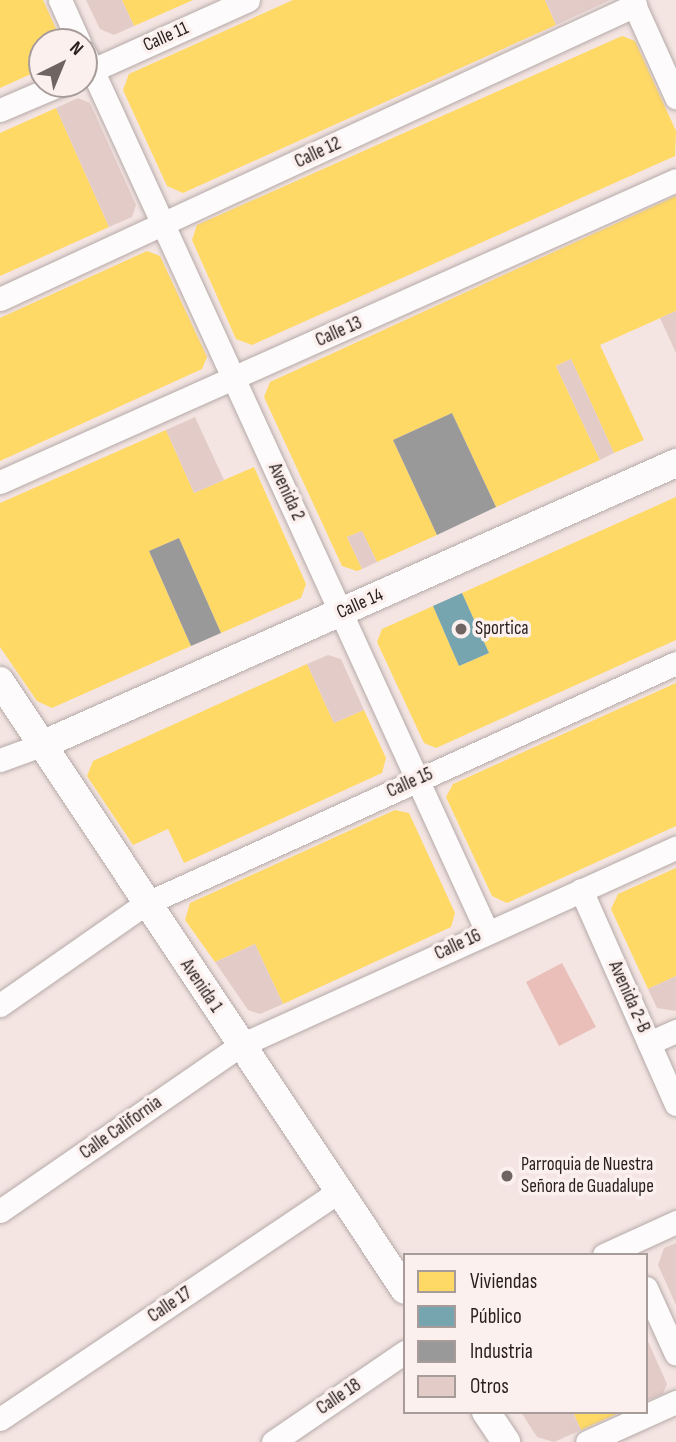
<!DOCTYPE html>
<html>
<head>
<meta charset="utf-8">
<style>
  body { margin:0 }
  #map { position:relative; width:676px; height:1442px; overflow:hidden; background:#f4e5e2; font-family:"Sofia Sans Condensed",sans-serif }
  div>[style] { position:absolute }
  .green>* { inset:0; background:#eabfb9 }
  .homes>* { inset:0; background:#ffd966 }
  .public>* { inset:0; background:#76a5af }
  .industry>* { inset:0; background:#999 }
  .building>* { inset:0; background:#e3cbc8 }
  .roads { filter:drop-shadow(0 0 2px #b5aaa8) drop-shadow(0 0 2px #b5aaa8) }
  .minor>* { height:23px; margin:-11.5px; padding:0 11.5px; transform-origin:11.5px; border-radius:11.5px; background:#fdfbfb }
  .tertiary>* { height:28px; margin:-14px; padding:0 14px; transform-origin:14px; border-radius:14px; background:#fdfbfb }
  .dots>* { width:19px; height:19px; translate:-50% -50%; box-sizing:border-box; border:4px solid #fcf0ef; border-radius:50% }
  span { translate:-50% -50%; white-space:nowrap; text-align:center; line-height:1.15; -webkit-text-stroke:7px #fcf0ef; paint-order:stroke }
  .street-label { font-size:19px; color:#291f1d }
  .poi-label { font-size:19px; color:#291f1d }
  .left { translate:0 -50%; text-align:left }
  .legend { position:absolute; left:403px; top:1253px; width:245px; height:161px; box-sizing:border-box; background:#fcf0ef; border:2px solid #a89c9b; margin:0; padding:9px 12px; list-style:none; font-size:21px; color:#291f1d }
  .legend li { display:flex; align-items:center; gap:14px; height:35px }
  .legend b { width:35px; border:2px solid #a89c9b }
  .north { position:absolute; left:28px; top:28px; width:70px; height:70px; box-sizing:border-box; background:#fcf0ef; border:2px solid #a89c9b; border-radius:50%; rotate:43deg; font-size:19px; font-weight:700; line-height:28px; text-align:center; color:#291f1d }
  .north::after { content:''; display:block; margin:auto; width:24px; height:32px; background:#706462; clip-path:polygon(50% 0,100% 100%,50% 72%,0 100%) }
</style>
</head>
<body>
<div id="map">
  <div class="green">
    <i style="clip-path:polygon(562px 963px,596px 1027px,559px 1046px,526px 982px)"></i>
  </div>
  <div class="homes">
    <i style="clip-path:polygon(0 0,43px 0,62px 42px,42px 42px,42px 69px,0 88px)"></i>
    <i style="clip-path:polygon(122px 0,193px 0,134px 26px)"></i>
    <i style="clip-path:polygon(293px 0,545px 0,556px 25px,183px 193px,167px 186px,123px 90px,129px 74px)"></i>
    <i style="clip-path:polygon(622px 36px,635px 41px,676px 131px,675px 156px,252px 345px,236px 339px,192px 240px,197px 225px)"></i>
    <i style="clip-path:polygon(56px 108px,109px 227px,0 276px,0 133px)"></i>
    <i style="clip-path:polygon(676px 196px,676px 311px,600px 345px,644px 440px,614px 453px,571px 359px,556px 366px,600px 460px,496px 507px,452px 413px,393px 440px,437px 535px,377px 562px,362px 531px,347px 537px,362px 569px,357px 571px,342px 566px,264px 397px,270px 382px)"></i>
    <i style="clip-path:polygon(147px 251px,160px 256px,207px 357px,202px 369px,0 461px,0 318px)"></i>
    <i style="clip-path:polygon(166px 430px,194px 493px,254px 467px,306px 584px,301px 598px,221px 633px,179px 538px,149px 551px,191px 646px,52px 708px,37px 701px,0 647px,0 503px)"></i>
    <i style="clip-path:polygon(676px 497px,676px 640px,436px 748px,424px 743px,377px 642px,382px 629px,433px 606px,459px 666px,489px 653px,462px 593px)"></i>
    <i style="clip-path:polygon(307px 664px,334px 723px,364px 710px,386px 758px,382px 773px,184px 863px,168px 829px,133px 845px,87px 776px,93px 761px)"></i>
    <i style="clip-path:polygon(676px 683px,676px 826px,507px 903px,492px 896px,446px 797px,453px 784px)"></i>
    <i style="clip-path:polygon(395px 810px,409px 813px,455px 913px,451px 927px,283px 1004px,255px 944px,215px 962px,185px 920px,190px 903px)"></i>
    <i style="clip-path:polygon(676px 868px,676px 976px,648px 989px,611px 909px,618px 894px)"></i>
    <i style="clip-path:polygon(573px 1412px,621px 1412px,581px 1430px)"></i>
  </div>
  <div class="public">
    <i style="clip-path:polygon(462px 593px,489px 653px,459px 666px,433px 606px)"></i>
  </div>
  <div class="industry">
    <i style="clip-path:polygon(452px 413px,496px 507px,437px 535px,393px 440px)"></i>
    <i style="clip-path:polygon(179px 538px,221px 633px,191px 646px,149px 551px)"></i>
  </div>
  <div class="building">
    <i style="clip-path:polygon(86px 0,122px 0,134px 26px,114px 35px,100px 29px)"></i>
    <i style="clip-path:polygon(545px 0,610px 0,556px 25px)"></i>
    <i style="clip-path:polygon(78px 98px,90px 103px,136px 205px,132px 217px,109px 227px,56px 108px)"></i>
    <i style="clip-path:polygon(676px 311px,676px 353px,660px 318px)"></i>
    <i style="clip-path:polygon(571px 359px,614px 453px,600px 460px,556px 366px)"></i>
    <i style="clip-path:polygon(195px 417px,224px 480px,194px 493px,166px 430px)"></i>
    <i style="clip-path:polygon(362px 531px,377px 562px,362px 569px,347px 537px)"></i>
    <i style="clip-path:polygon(328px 655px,341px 659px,364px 710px,334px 723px,307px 664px)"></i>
    <i style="clip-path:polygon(255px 944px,283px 1004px,260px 1014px,248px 1010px,215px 962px)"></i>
    <i style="clip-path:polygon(676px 976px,676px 1011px,657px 1008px,648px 989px)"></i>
    <i style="clip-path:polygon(676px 1243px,676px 1305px,658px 1265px,664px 1248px)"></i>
    <i style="clip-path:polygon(646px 1337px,667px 1384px,663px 1394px,646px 1401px)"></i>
    <i style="clip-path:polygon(521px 1412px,573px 1412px,581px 1430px,554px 1442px,537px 1437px)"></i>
  </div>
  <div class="roads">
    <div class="minor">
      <i style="left:60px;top:0;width:46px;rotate:65.7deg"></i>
      <i style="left:632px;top:0;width:107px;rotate:65.6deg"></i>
      <i style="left:84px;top:52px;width:968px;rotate:65.39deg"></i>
      <i style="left:84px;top:74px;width:180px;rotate:-24.3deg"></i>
      <i style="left:0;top:110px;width:66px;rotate:-23.1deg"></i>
      <i style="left:0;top:299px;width:700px;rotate:-24.84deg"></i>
      <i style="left:0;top:482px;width:740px;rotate:-24.07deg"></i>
      <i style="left:0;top:760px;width:47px;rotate:-20deg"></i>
      <i style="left:581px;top:890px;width:234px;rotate:66.1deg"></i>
      <i style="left:0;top:1005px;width:177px;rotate:-34.9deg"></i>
      <i style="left:145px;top:904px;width:583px;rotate:-24.41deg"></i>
      <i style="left:649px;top:1043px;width:30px;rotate:-24deg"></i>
      <i style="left:0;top:1211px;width:293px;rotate:-34.6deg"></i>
      <i style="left:241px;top:1045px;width:478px;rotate:-24.4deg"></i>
      <i style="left:604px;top:1255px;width:79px;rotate:-24.6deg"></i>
      <i style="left:646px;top:1288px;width:72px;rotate:65.6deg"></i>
      <i style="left:0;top:1419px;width:409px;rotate:-33.9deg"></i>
      <i style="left:273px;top:1442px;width:160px;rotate:-34.3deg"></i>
      <i style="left:587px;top:1442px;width:98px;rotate:-24.2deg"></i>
    </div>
    <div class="tertiary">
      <i style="left:0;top:681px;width:731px;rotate:56.38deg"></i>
      <i style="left:44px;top:744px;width:692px;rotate:-23.97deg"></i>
      <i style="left:486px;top:1412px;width:36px;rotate:56deg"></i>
    </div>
  </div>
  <div class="dots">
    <i style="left:461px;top:629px;background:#706462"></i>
    <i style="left:507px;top:1176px;background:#706462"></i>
  </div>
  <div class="street-label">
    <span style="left:166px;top:37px;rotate:-24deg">Calle 11</span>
    <span style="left:318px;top:153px;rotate:-25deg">Calle 12</span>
    <span style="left:339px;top:332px;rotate:-24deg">Calle 13</span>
    <span style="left:286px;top:492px;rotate:65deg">Avenida 2</span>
    <span style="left:360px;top:604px;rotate:-24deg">Calle 14</span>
    <span style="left:410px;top:783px;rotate:-24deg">Calle 15</span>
    <span style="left:458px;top:945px;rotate:-25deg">Calle 16</span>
    <span style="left:201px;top:986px;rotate:56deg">Avenida 1</span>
    <span style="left:629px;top:997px;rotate:66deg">Avenida 2-B</span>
    <span style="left:121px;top:1128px;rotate:-35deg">Calle California</span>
    <span style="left:170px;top:1305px;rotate:-34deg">Calle 17</span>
    <span style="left:339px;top:1397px;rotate:-34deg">Calle 18</span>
  </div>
  <div class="poi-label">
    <span class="left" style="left:475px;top:629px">Sportica</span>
    <span class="left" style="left:521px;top:1176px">Parroquia de Nuestra<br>Señora de Guadalupe</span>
  </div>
  <ul class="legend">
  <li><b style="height:19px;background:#ffd966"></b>Viviendas</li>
  <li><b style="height:19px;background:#76a5af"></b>Público</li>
  <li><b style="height:19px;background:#999"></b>Industria</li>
  <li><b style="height:19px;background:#e3cbc8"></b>Otros</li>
  </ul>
  <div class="north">N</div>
</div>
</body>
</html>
